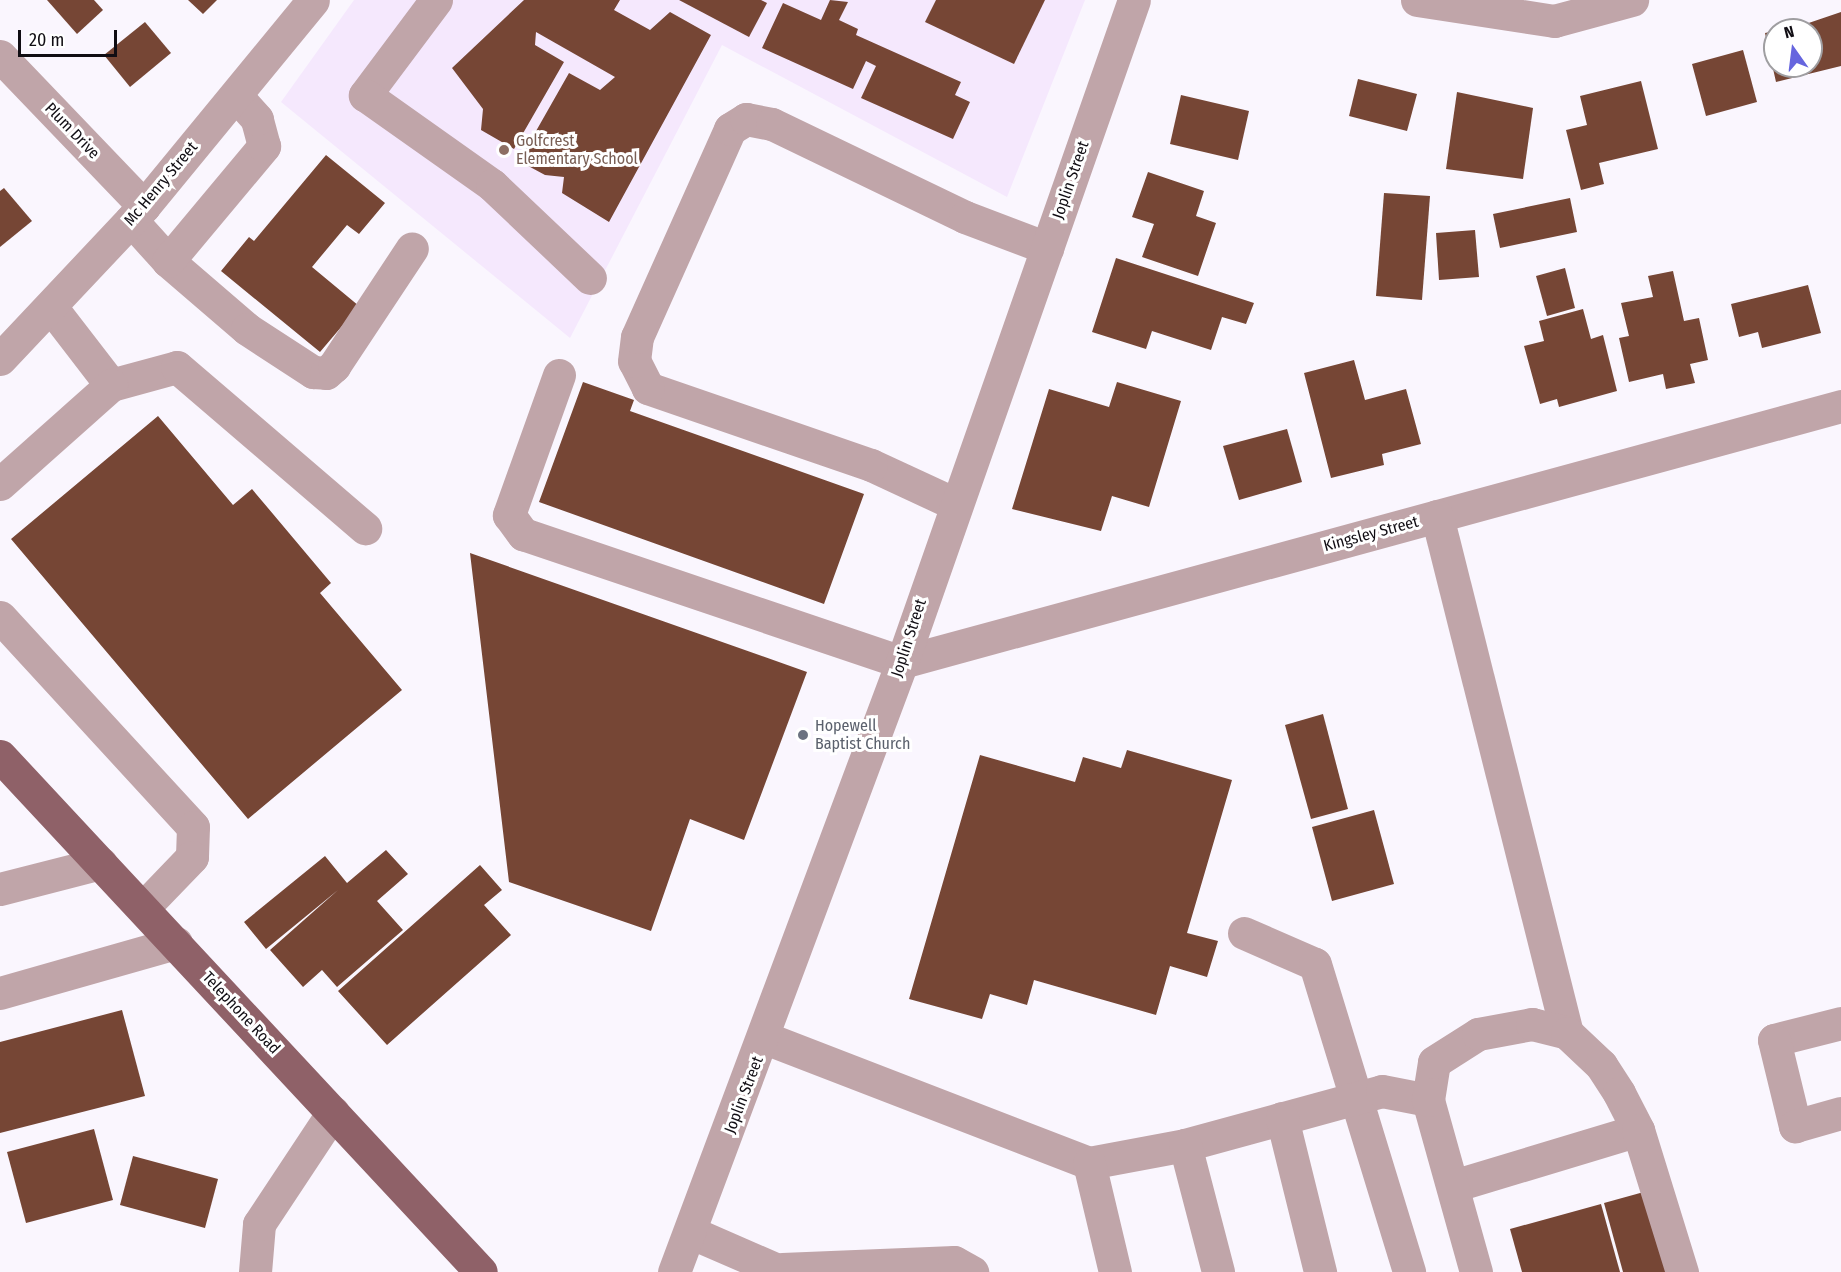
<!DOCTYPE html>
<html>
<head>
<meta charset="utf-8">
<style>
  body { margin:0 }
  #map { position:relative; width:1841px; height:1272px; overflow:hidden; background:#faf6fe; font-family:"Fira Sans Condensed",sans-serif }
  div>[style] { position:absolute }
  .education>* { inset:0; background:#f5e8fd }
  .building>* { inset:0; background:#764635 }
  .minor>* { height:33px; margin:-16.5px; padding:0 16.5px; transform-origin:16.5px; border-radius:16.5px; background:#c0a5a9 }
  .major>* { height:33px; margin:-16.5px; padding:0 16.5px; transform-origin:16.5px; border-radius:16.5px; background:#8f6168 }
  .dots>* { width:16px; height:16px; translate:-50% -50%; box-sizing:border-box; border:3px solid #fff; border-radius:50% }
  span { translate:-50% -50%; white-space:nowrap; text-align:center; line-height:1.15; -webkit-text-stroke:6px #fff; paint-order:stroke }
  .street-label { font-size:16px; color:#100d13 }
  .education-label { font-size:16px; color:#785e54 }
  .left { translate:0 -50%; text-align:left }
  .worship-label { font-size:16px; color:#5b616d }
  .north { position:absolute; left:1763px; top:18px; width:60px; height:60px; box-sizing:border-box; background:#fff; border:2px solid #9f9ea1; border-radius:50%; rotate:346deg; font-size:16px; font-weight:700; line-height:24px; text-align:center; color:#100d13 }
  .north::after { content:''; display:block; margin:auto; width:21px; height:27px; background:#6665de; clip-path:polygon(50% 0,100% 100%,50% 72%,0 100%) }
  .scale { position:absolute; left:18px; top:30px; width:99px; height:27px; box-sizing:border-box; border:3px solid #100d13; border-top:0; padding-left:8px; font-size:18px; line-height:21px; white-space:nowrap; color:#100d13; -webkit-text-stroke:4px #fff; paint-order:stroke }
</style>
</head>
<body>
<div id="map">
  <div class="education">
    <i style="clip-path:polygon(354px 0,1085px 0,1007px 197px,722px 45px,570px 338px,281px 102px)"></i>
  </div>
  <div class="building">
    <i style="clip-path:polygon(47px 0,94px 0,103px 10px,77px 34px)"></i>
    <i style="clip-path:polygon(188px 0,217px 0,203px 14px)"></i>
    <i style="clip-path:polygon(524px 0,620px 0,614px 10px,650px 30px,670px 12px,711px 35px,609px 222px,562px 193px,564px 177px,545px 175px,519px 161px,569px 73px,600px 90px,615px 77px,536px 32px,535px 45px,564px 62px,514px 149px,481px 130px,483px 109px,452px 68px)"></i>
    <i style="clip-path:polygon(679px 0,761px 0,767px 3px,749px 37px)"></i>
    <i style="clip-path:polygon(830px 0,848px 2px,839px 20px,858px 29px,856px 35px,961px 82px,955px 95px,970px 102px,953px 139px,861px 98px,876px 66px,866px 61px,853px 89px,762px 48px,783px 3px,821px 20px)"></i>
    <i style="clip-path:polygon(936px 0,1045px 0,1014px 64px,925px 22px)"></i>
    <i style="clip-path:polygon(1841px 12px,1841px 66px,1776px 82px,1765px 33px,1775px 31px,1775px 66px,1811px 66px,1811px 30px,1791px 29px)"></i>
    <i style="clip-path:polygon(145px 22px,171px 53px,130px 87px,104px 55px)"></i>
    <i style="clip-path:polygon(1743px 50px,1757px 102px,1706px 116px,1692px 64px)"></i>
    <i style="clip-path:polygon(1358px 79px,1417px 94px,1407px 131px,1349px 116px)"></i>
    <i style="clip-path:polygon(1641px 81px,1658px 149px,1599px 163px,1604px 184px,1581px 190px,1566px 130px,1587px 125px,1580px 96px)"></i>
    <i style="clip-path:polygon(1457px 92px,1533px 108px,1523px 179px,1446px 169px)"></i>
    <i style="clip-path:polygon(1181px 95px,1249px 111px,1238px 160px,1170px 144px)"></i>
    <i style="clip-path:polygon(326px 155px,385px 203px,359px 234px,347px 225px,312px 267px,359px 306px,320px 352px,221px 271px,249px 237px,254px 241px)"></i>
    <i style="clip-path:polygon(1148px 172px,1204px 191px,1196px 216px,1216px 223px,1198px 276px,1142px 257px,1154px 224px,1132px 217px)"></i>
    <i style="clip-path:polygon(4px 188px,32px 221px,0 247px,0 191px)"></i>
    <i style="clip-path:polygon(1384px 193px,1430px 196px,1422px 300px,1376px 296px)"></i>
    <i style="clip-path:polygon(1570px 198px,1577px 232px,1500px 248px,1493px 214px)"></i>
    <i style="clip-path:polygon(1475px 230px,1479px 277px,1439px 280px,1436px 233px)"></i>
    <i style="clip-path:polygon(1116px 258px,1254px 303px,1246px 324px,1222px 317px,1211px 350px,1152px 331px,1146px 349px,1092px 332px)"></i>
    <i style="clip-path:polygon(1565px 268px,1575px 308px,1547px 316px,1536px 276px)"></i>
    <i style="clip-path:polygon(1673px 271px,1684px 321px,1699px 318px,1708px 360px,1690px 364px,1695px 383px,1666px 389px,1663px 374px,1629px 382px,1619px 338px,1629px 336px,1621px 303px,1653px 297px,1648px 276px)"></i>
    <i style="clip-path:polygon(1808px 285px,1821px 333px,1762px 348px,1758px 332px,1739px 337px,1731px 304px)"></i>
    <i style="clip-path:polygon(1583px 309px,1591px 339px,1603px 335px,1617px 391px,1559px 407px,1557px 399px,1540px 404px,1524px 346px,1544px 341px,1539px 321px)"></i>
    <i style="clip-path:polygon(1354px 360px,1365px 400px,1406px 389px,1421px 444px,1382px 454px,1384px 465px,1331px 478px,1304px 373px)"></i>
    <i style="clip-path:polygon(583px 382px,634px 400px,630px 411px,864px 494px,824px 604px,539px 502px)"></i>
    <i style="clip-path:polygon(1117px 382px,1181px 401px,1149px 507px,1112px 496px,1101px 531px,1012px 509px,1049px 389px,1109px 407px)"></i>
    <i style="clip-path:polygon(158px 416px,233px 505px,252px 489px,331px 583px,320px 593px,402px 690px,248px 819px,11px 539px)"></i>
    <i style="clip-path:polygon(1287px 429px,1302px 482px,1239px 500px,1223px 446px)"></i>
    <i style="clip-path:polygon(470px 553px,807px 672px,744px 840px,690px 819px,651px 931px,509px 882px)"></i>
    <i style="clip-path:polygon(1323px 714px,1348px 809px,1311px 819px,1285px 725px)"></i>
    <i style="clip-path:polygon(1127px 750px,1232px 780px,1187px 933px,1218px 941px,1207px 977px,1170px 966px,1156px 1015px,1034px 980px,1027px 1005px,990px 994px,982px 1019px,909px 999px,980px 755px,1075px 782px,1083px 757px,1121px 768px)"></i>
    <i style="clip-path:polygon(1374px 810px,1394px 884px,1332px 901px,1312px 827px)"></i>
    <i style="clip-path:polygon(386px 850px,408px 874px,377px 901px,403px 930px,337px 987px,322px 970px,303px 987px,270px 950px,338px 890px,266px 949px,244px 922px,325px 856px,347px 883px)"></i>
    <i style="clip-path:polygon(480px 865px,502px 890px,484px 905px,511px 935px,387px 1045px,338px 991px)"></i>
    <i style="clip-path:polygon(122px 1010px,145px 1096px,0 1133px,0 1042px)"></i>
    <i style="clip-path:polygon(94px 1129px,113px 1200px,26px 1223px,7px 1152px)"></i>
    <i style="clip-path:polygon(133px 1156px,218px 1179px,205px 1228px,120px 1205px)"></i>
    <i style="clip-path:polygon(1651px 1190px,1674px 1272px,1623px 1272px,1604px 1203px)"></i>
    <i style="clip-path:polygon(1601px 1204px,1620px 1272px,1522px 1272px,1510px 1229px)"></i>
  </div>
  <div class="minor">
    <i style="left:436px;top:0;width:119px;rotate:126.8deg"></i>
    <i style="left:365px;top:95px;width:156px;rotate:35.3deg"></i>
    <i style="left:492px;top:185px;width:135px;rotate:43.5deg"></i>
    <i style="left:1417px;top:0;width:139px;rotate:8.7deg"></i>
    <i style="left:1554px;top:21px;width:81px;rotate:-15.1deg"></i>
    <i style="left:0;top:56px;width:208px;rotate:46.2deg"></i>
    <i style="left:131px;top:220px;width:55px;rotate:47.9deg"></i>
    <i style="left:168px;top:261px;width:104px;rotate:40.7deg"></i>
    <i style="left:247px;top:329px;width:79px;rotate:33.1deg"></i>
    <i style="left:313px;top:372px;width:13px;rotate:4deg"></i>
    <i style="left:326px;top:373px;width:11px;rotate:-41deg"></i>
    <i style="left:334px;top:366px;width:141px;rotate:-56.5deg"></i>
    <i style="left:168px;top:261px;width:150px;rotate:-50.1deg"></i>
    <i style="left:264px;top:146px;width:28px;rotate:-105deg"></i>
    <i style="left:257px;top:119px;width:31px;rotate:-132deg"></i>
    <i style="left:51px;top:307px;width:98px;rotate:52.4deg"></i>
    <i style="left:111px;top:385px;width:68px;rotate:-15.3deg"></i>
    <i style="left:177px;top:367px;width:248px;rotate:40.6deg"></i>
    <i style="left:0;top:359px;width:210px;rotate:-46.7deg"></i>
    <i style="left:144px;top:206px;width:266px;rotate:-50.6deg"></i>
    <i style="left:559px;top:375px;width:149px;rotate:109.7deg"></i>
    <i style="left:509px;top:515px;width:24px;rotate:54deg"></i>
    <i style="left:523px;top:534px;width:400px;rotate:18.7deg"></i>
    <i style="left:902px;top:662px;width:973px;rotate:-15.25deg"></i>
    <i style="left:0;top:484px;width:149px;rotate:-41.7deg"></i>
    <i style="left:953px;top:503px;width:90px;rotate:-155.1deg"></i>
    <i style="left:871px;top:465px;width:236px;rotate:-161deg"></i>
    <i style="left:648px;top:388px;width:30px;rotate:-117deg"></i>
    <i style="left:634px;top:361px;width:24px;rotate:-83deg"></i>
    <i style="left:637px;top:337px;width:228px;rotate:-65.9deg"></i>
    <i style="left:730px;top:129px;width:19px;rotate:-32deg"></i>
    <i style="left:746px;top:119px;width:26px;rotate:11deg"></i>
    <i style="left:772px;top:124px;width:214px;rotate:25.7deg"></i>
    <i style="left:965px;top:217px;width:88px;rotate:20.7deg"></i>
    <i style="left:1437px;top:516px;width:533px;rotate:75.89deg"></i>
    <i style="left:0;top:617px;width:285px;rotate:47.4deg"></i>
    <i style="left:193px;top:827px;width:30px;rotate:92deg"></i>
    <i style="left:192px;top:857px;width:71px;rotate:133.9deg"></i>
    <i style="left:0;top:889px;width:104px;rotate:-14.4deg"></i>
    <i style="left:1244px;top:933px;width:77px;rotate:23.6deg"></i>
    <i style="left:1315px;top:964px;width:322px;rotate:73deg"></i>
    <i style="left:0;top:993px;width:183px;rotate:-15.9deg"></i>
    <i style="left:1841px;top:1023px;width:69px;rotate:165.8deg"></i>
    <i style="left:1774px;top:1040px;width:89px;rotate:76.3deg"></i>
    <i style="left:1795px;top:1126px;width:48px;rotate:-15.8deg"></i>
    <i style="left:765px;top:1038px;width:347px;rotate:21.1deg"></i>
    <i style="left:1089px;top:1163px;width:98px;rotate:-10.6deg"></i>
    <i style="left:1185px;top:1145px;width:204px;rotate:-15.3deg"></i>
    <i style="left:1382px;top:1091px;width:47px;rotate:11.1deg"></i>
    <i style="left:1282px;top:1118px;width:159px;rotate:76.1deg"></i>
    <i style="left:1185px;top:1145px;width:131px;rotate:75.4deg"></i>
    <i style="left:1089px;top:1163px;width:112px;rotate:76.6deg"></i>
    <i style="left:1453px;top:1186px;width:193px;rotate:-16.8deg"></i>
    <i style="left:690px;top:1232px;width:100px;rotate:23.5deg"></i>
    <i style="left:782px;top:1269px;width:172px;rotate:-2.3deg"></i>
    <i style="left:954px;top:1262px;width:21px;rotate:29deg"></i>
    <i style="left:255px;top:1272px;width:48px;rotate:-85.2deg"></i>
    <i style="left:259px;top:1224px;width:134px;rotate:-56.5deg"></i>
    <i style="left:674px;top:1272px;width:651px;rotate:-69.51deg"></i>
    <i style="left:902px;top:662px;width:701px;rotate:-70.69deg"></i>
    <i style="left:1476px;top:1272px;width:179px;rotate:-105.6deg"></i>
    <i style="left:1428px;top:1100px;width:38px;rotate:-81deg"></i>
    <i style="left:1434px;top:1062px;width:52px;rotate:-32.5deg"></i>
    <i style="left:1478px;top:1034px;width:55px;rotate:-10.5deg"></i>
    <i style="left:1532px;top:1024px;width:36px;rotate:14deg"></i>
    <i style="left:1567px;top:1033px;width:47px;rotate:43.3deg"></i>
    <i style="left:1601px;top:1065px;width:33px;rotate:57deg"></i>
    <i style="left:1619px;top:1093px;width:42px;rotate:62.8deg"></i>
    <i style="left:1638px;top:1130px;width:149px;rotate:72.8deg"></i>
  </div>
  <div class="major">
    <i style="left:0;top:756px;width:705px;rotate:47.01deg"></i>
  </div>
  <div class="dots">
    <i style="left:504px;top:150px;background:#8d6e63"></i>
    <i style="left:803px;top:735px;background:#6b7280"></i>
  </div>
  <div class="street-label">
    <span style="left:72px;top:131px;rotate:46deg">Plum Drive</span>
    <span style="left:1071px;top:180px;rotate:-71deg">Joplin Street</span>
    <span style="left:161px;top:184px;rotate:-50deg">Mc Henry Street</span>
    <span style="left:1371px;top:534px;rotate:-15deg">Kingsley Street</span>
    <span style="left:909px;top:638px;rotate:-72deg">Joplin Street</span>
    <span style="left:241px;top:1013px;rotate:47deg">Telephone Road</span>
    <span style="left:744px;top:1095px;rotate:-69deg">Joplin Street</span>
  </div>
  <div class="education-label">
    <span class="left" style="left:516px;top:150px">Golfcrest<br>Elementary School</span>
  </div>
  <div class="worship-label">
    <span class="left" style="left:815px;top:735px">Hopewell<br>Baptist Church</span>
  </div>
  <div class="north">N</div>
  <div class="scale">20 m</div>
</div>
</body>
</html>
